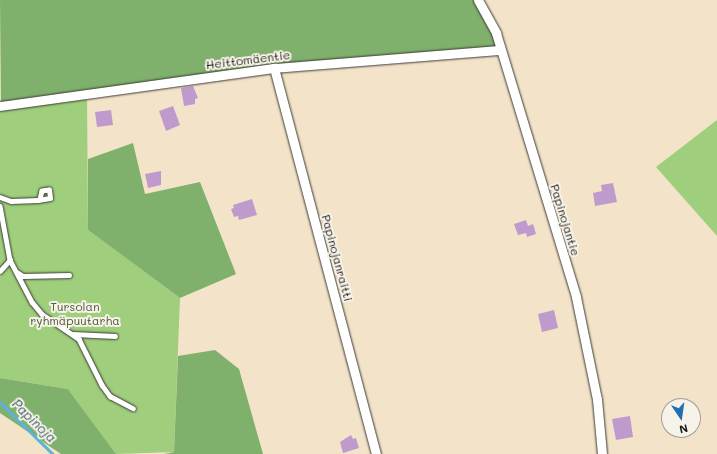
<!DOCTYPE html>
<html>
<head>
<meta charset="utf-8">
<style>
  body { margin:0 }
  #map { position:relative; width:717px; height:454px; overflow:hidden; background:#f3e3c9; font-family:Mali,sans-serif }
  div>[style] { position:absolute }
  .green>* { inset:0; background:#9fce7c }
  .forest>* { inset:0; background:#7fb16c }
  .stream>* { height:2.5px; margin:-1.25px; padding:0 1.25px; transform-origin:1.25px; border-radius:1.25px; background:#5cb2d8 }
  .building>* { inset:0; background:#bf9acd }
  .roads { filter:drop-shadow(0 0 1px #3c3a36) drop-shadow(0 0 1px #3c3a36) }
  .service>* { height:4.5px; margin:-2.25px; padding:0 2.25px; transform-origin:2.25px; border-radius:2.25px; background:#fff }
  .minor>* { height:9px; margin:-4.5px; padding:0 4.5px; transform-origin:4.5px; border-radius:4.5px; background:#fff }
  span { translate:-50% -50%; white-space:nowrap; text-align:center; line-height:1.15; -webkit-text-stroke:4px #f7f3e8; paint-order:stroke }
  .street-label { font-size:12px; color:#1c1c1c }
  .park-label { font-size:12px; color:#4a5a3e }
  .water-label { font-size:13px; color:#365867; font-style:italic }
  .north { position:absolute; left:661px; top:398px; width:40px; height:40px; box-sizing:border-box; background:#f7f3e8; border:1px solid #9f9d96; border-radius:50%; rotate:167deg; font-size:11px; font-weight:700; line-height:16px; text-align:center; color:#1c1c1c }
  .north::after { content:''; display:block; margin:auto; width:14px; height:18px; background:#1f6fb2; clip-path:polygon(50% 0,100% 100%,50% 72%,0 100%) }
</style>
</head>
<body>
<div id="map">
  <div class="green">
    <i style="clip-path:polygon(87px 93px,88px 230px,180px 298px,174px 452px,116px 454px,68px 389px,0 378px,0 107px)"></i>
    <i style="clip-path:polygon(717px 120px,717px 236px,656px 167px)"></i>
  </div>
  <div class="forest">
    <i style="clip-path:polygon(0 0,478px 0,500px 50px,274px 68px,1px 105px)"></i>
    <i style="clip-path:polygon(133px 143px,145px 194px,200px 182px,236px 274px,180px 298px,88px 230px,88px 159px)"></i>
    <i style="clip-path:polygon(215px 350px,239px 369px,263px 454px,164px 454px,174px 452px,178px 356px)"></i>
    <i style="clip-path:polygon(0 378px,68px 389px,116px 454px,61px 454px,0 413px)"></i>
  </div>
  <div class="stream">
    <i style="left:0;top:402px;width:74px;rotate:44.5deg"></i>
  </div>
  <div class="building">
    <i style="clip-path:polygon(193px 86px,198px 98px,195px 99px,195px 104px,184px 106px,181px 88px)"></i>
    <i style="clip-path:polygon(173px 106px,180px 125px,166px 131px,159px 111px)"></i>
    <i style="clip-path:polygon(111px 110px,113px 125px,97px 127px,95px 112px)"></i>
    <i style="clip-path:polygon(161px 171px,161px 185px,148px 188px,145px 174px)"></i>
    <i style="clip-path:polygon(613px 183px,617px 202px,595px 206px,593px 193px,602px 191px,601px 185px)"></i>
    <i style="clip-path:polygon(252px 199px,257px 215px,239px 220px,238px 216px,234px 217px,231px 209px,234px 208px,233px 205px)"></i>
    <i style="clip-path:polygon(526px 220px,528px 226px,533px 224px,536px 234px,527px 237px,526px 233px,518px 235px,514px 224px)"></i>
    <i style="clip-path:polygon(554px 310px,558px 328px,542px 332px,538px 314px)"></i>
    <i style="clip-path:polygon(630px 416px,633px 437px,616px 440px,612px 419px)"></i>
    <i style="clip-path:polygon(351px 435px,353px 439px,356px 438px,359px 448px,343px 453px,340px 442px)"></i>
  </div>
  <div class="roads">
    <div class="service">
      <i style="left:0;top:197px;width:12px;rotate:20deg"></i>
      <i style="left:11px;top:201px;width:27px;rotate:-2deg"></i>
      <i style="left:38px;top:200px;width:12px;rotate:-9deg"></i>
      <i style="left:50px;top:198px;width:8px;rotate:-97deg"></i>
      <i style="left:49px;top:190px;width:7px;rotate:172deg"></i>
      <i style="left:42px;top:191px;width:8px;rotate:104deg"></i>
      <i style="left:0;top:206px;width:55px;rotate:79.5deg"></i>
      <i style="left:10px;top:260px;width:47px;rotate:62.4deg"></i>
      <i style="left:32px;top:302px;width:16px;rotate:50deg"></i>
      <i style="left:42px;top:314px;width:45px;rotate:34deg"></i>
      <i style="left:79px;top:339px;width:51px;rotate:63.4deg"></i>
      <i style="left:102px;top:385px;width:14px;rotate:54deg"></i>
      <i style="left:110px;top:396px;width:26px;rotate:28deg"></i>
      <i style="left:0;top:271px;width:15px;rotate:-48deg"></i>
      <i style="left:17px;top:272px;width:7px;rotate:34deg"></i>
      <i style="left:23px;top:276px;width:46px;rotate:-1.2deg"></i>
      <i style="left:73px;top:334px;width:42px;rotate:2.7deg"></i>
    </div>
    <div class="minor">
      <i style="left:478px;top:0;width:38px;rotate:61deg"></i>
      <i style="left:496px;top:33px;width:276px;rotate:73.1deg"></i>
      <i style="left:576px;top:297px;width:104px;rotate:78.4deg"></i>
      <i style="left:597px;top:399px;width:55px;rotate:84.8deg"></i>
      <i style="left:274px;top:68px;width:399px;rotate:75.2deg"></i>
      <i style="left:0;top:106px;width:277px;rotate:-7.9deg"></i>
      <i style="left:274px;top:68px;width:227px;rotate:-4.6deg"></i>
    </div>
  </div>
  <div class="street-label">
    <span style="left:248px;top:60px;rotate:-7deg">Heittomäentie</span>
    <span style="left:565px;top:220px;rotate:73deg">Papinojantie</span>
    <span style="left:337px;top:258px;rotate:75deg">Papinojanraitti</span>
  </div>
  <div class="park-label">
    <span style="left:75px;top:314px">Tursolan<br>ryhmäpuutarha</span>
  </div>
  <div class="water-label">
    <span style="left:34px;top:421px;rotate:44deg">Papinoja</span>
  </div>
  <div class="north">N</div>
</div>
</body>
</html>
